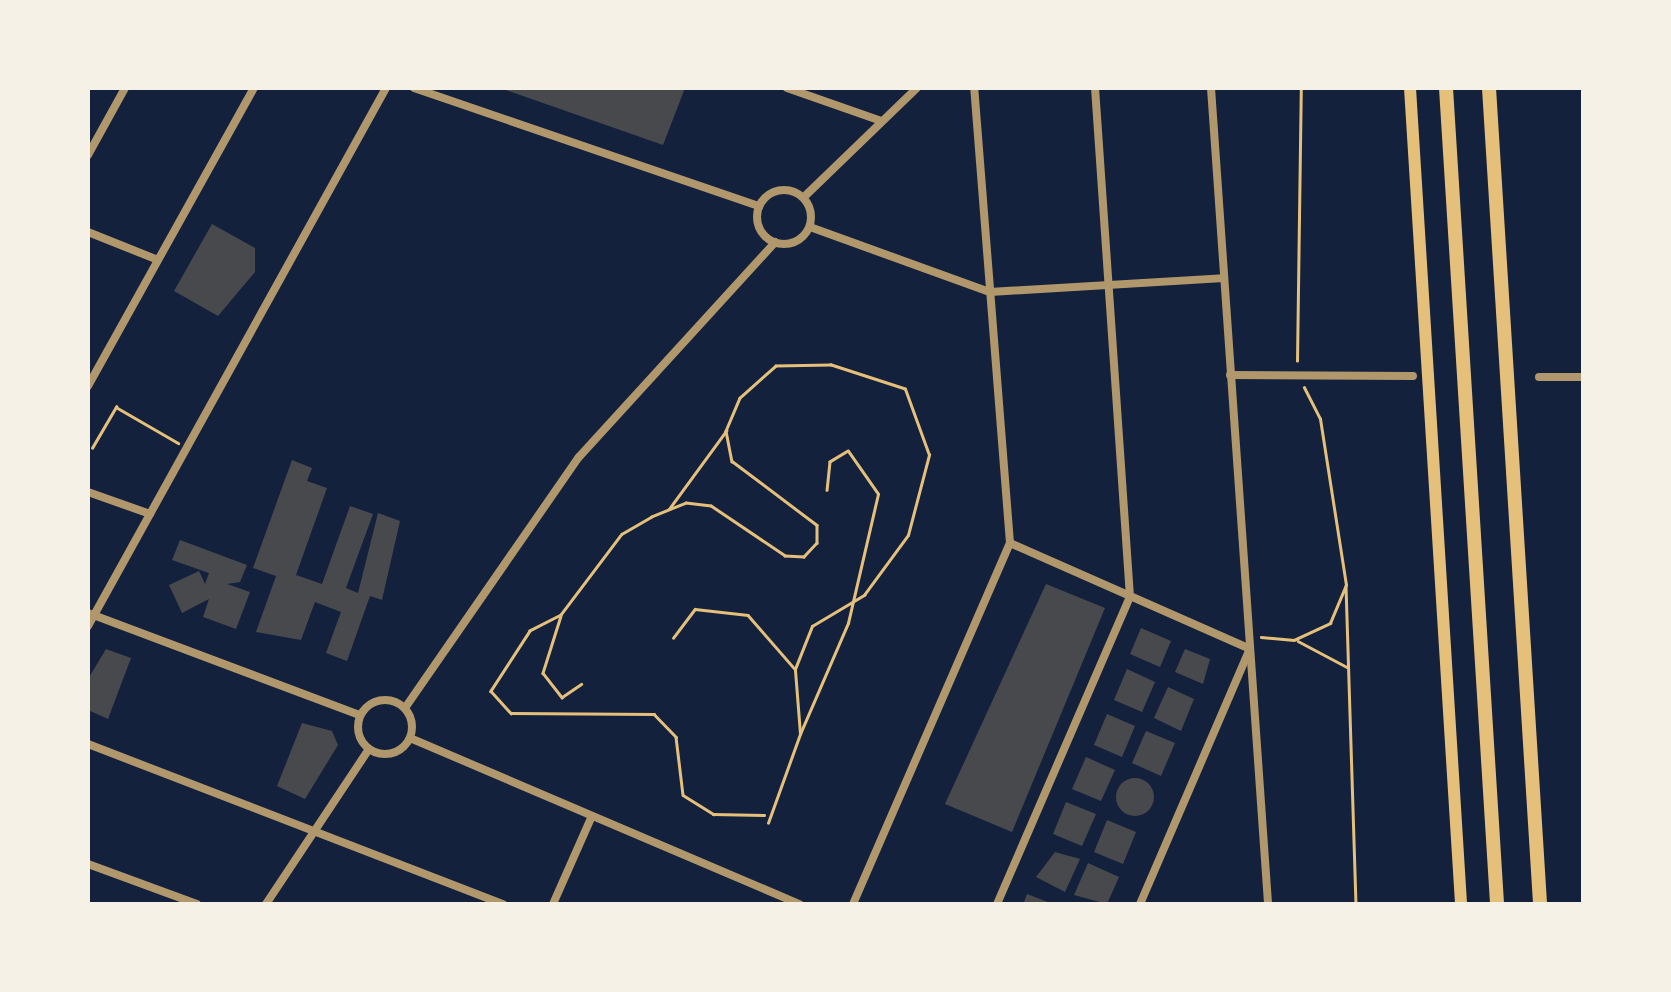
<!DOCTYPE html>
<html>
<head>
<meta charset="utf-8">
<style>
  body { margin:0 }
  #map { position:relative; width:1671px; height:992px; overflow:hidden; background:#14213d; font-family:Merriweather,serif }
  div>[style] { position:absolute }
  .building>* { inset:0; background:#48494c }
  .round { border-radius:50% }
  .path>* { height:2.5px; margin:-1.25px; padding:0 1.25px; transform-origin:1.25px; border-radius:1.25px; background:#e5c07b }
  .minor>* { height:8px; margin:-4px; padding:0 4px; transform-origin:4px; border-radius:4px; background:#b1986c }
  .minor>.ring { margin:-4px; padding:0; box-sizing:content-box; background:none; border:8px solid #b1986c; border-radius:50% }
  .trunk>* { height:12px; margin:-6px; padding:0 6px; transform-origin:6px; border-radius:6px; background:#e5c07b }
  .motorway>* { height:14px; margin:-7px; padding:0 7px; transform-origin:7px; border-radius:7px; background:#e5c07b }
  span { translate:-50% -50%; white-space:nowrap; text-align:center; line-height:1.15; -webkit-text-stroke:10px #f6f1e7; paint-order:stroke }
  .frame { position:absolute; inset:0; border:90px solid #f6f1e7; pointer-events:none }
</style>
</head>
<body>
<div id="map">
  <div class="building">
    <i style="clip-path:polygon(500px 88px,685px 88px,663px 145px)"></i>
    <i style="clip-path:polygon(212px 224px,255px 248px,255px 272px,218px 316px,174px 291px)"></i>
    <i style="clip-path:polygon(292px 460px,312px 468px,307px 481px,327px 488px,296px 575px,322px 584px,350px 506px,373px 514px,346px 588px,358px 593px,378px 513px,400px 521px,382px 600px,370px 596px,347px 661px,326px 653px,341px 612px,315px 602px,301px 640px,256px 632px,276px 576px,253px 568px)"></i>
    <i style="clip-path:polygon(180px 540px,247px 565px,240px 582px,227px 584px,250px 592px,236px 629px,203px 617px,209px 599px,182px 613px,169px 585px,199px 571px,205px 584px,209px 573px,172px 560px)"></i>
    <i style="clip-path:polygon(1046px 584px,1105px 608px,1012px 832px,945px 804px)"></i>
    <i style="clip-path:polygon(1141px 628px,1171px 641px,1160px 667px,1130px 654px)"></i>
    <i style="clip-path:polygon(106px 649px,131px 658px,108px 719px,88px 710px,88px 679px)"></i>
    <i style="clip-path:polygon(1185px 649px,1210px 659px,1203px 684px,1175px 672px)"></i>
    <i style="clip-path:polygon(1127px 669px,1155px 682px,1142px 712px,1114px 700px)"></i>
    <i style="clip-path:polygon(1168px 687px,1194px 699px,1181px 731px,1154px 718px)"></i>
    <i style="clip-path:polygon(1107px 714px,1135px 726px,1122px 757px,1094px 745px)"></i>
    <i style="clip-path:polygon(302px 723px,332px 731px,338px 745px,305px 799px,277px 786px)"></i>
    <i style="clip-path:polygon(1146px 731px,1175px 743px,1161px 776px,1132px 763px)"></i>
    <i style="clip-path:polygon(1086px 757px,1115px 770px,1101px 801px,1072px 789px)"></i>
    <i class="round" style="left:1116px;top:778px;width:38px;height:38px"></i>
    <i style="clip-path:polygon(1066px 802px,1096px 814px,1082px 846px,1053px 834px)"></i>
    <i style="clip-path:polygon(1107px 820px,1136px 832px,1123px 864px,1094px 852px)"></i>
    <i style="clip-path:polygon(1055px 852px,1080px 859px,1065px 892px,1036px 877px)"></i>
    <i style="clip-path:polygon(1088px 863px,1119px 877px,1107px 904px,1074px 895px)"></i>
    <i style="clip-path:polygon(1027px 894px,1053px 904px,1024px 902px)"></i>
  </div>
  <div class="path">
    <i style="left:1297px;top:361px;width:273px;rotate:-89.2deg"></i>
    <i style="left:92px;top:448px;width:48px;rotate:-59.7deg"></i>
    <i style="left:116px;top:407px;width:72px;rotate:30.1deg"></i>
    <i style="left:669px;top:509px;width:97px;rotate:-53.8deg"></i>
    <i style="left:1346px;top:586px;width:318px;rotate:88.2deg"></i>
    <i style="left:561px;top:616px;width:60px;rotate:107.5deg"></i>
    <i style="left:543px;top:673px;width:31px;rotate:52deg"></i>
    <i style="left:562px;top:697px;width:23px;rotate:-34deg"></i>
    <i style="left:1261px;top:637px;width:33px;rotate:5deg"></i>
    <i style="left:1294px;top:640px;width:40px;rotate:-25deg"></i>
    <i style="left:1330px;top:623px;width:41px;rotate:-67.2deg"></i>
    <i style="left:1346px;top:585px;width:168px;rotate:-98.9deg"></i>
    <i style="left:1320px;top:419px;width:35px;rotate:-117deg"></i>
    <i style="left:673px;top:638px;width:36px;rotate:-53deg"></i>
    <i style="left:695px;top:609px;width:53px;rotate:6.5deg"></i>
    <i style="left:748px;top:615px;width:72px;rotate:49deg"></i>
    <i style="left:795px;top:669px;width:46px;rotate:-68.4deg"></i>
    <i style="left:812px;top:626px;width:61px;rotate:-30.8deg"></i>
    <i style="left:864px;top:595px;width:74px;rotate:-53.7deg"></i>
    <i style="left:908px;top:535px;width:83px;rotate:-75.3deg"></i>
    <i style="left:929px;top:455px;width:70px;rotate:-110deg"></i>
    <i style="left:905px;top:389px;width:78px;rotate:-162deg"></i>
    <i style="left:831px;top:365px;width:55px;rotate:179deg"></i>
    <i style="left:776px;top:366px;width:48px;rotate:138.4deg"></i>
    <i style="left:740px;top:398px;width:36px;rotate:113deg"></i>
    <i style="left:726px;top:431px;width:31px;rotate:79deg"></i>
    <i style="left:732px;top:461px;width:106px;rotate:37deg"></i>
    <i style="left:817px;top:525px;width:18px;rotate:90deg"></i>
    <i style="left:817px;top:543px;width:19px;rotate:133deg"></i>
    <i style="left:804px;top:557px;width:19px;rotate:-177deg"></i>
    <i style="left:785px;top:556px;width:89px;rotate:-146deg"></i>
    <i style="left:711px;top:506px;width:25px;rotate:-173deg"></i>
    <i style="left:686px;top:503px;width:37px;rotate:158deg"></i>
    <i style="left:652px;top:517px;width:34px;rotate:150deg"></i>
    <i style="left:622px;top:534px;width:101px;rotate:127deg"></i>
    <i style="left:561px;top:615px;width:35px;rotate:153deg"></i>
    <i style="left:530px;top:631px;width:72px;rotate:123deg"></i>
    <i style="left:491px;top:691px;width:30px;rotate:48deg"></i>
    <i style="left:511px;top:713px;width:143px;rotate:0.4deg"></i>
    <i style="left:654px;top:714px;width:32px;rotate:46deg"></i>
    <i style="left:676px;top:737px;width:58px;rotate:83.1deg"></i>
    <i style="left:683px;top:795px;width:36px;rotate:32deg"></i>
    <i style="left:713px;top:814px;width:51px;rotate:1.1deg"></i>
    <i style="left:1298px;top:641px;width:55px;rotate:28deg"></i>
    <i style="left:800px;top:734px;width:121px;rotate:-66.6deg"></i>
    <i style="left:848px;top:623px;width:132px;rotate:-76.9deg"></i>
    <i style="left:878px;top:494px;width:52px;rotate:-124.9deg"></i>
    <i style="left:848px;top:451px;width:21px;rotate:149deg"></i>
    <i style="left:830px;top:462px;width:28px;rotate:96deg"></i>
    <i style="left:768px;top:823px;width:95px;rotate:-70.2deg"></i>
    <i style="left:800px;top:734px;width:63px;rotate:-94.5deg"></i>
  </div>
  <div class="minor">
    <i style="left:414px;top:88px;width:365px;rotate:18.9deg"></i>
    <i style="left:787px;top:88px;width:100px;rotate:19.3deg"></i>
    <i style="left:1211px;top:88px;width:818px;rotate:86deg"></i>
    <i style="left:88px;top:155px;width:77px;rotate:-61.1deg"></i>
    <i class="ring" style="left:757px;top:190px;width:46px;height:46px"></i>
    <i style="left:804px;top:197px;width:157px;rotate:-44deg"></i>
    <i style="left:810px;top:227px;width:191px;rotate:19.9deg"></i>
    <i style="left:990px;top:292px;width:234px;rotate:-3.4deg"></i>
    <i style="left:88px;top:232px;width:75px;rotate:21.8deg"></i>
    <i style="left:1230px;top:375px;width:183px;rotate:0.3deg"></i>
    <i style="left:1539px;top:377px;width:45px"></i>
    <i style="left:88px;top:386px;width:341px;rotate:-60.9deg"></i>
    <i style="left:88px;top:492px;width:66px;rotate:19.5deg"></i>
    <i style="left:1010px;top:543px;width:262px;rotate:23.8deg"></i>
    <i style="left:88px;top:613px;width:290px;rotate:20.6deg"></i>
    <i style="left:88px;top:626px;width:615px;rotate:-61.02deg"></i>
    <i class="ring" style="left:358px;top:700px;width:46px;height:46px"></i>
    <i style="left:405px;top:708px;width:305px;rotate:-55.3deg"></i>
    <i style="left:579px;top:457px;width:291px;rotate:-47.6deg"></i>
    <i style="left:410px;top:738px;width:424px;rotate:23.1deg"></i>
    <i style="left:88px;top:744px;width:445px;rotate:21.1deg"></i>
    <i style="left:88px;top:864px;width:116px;rotate:20.2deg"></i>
    <i style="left:266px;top:904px;width:186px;rotate:-56.4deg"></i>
    <i style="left:553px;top:904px;width:96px;rotate:-66.1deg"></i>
    <i style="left:853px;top:904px;width:394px;rotate:-66.5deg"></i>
    <i style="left:1010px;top:543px;width:456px;rotate:-94.5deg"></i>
    <i style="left:997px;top:904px;width:335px;rotate:-66.6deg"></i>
    <i style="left:1130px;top:597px;width:510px;rotate:-93.93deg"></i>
    <i style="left:1140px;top:904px;width:275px;rotate:-66.7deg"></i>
  </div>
  <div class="trunk">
    <i style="left:1410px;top:88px;width:818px;rotate:86.42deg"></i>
  </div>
  <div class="motorway">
    <i style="left:1446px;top:88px;width:818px;rotate:86.42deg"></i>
    <i style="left:1489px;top:88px;width:818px;rotate:86.42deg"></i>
  </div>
  <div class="frame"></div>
</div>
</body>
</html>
